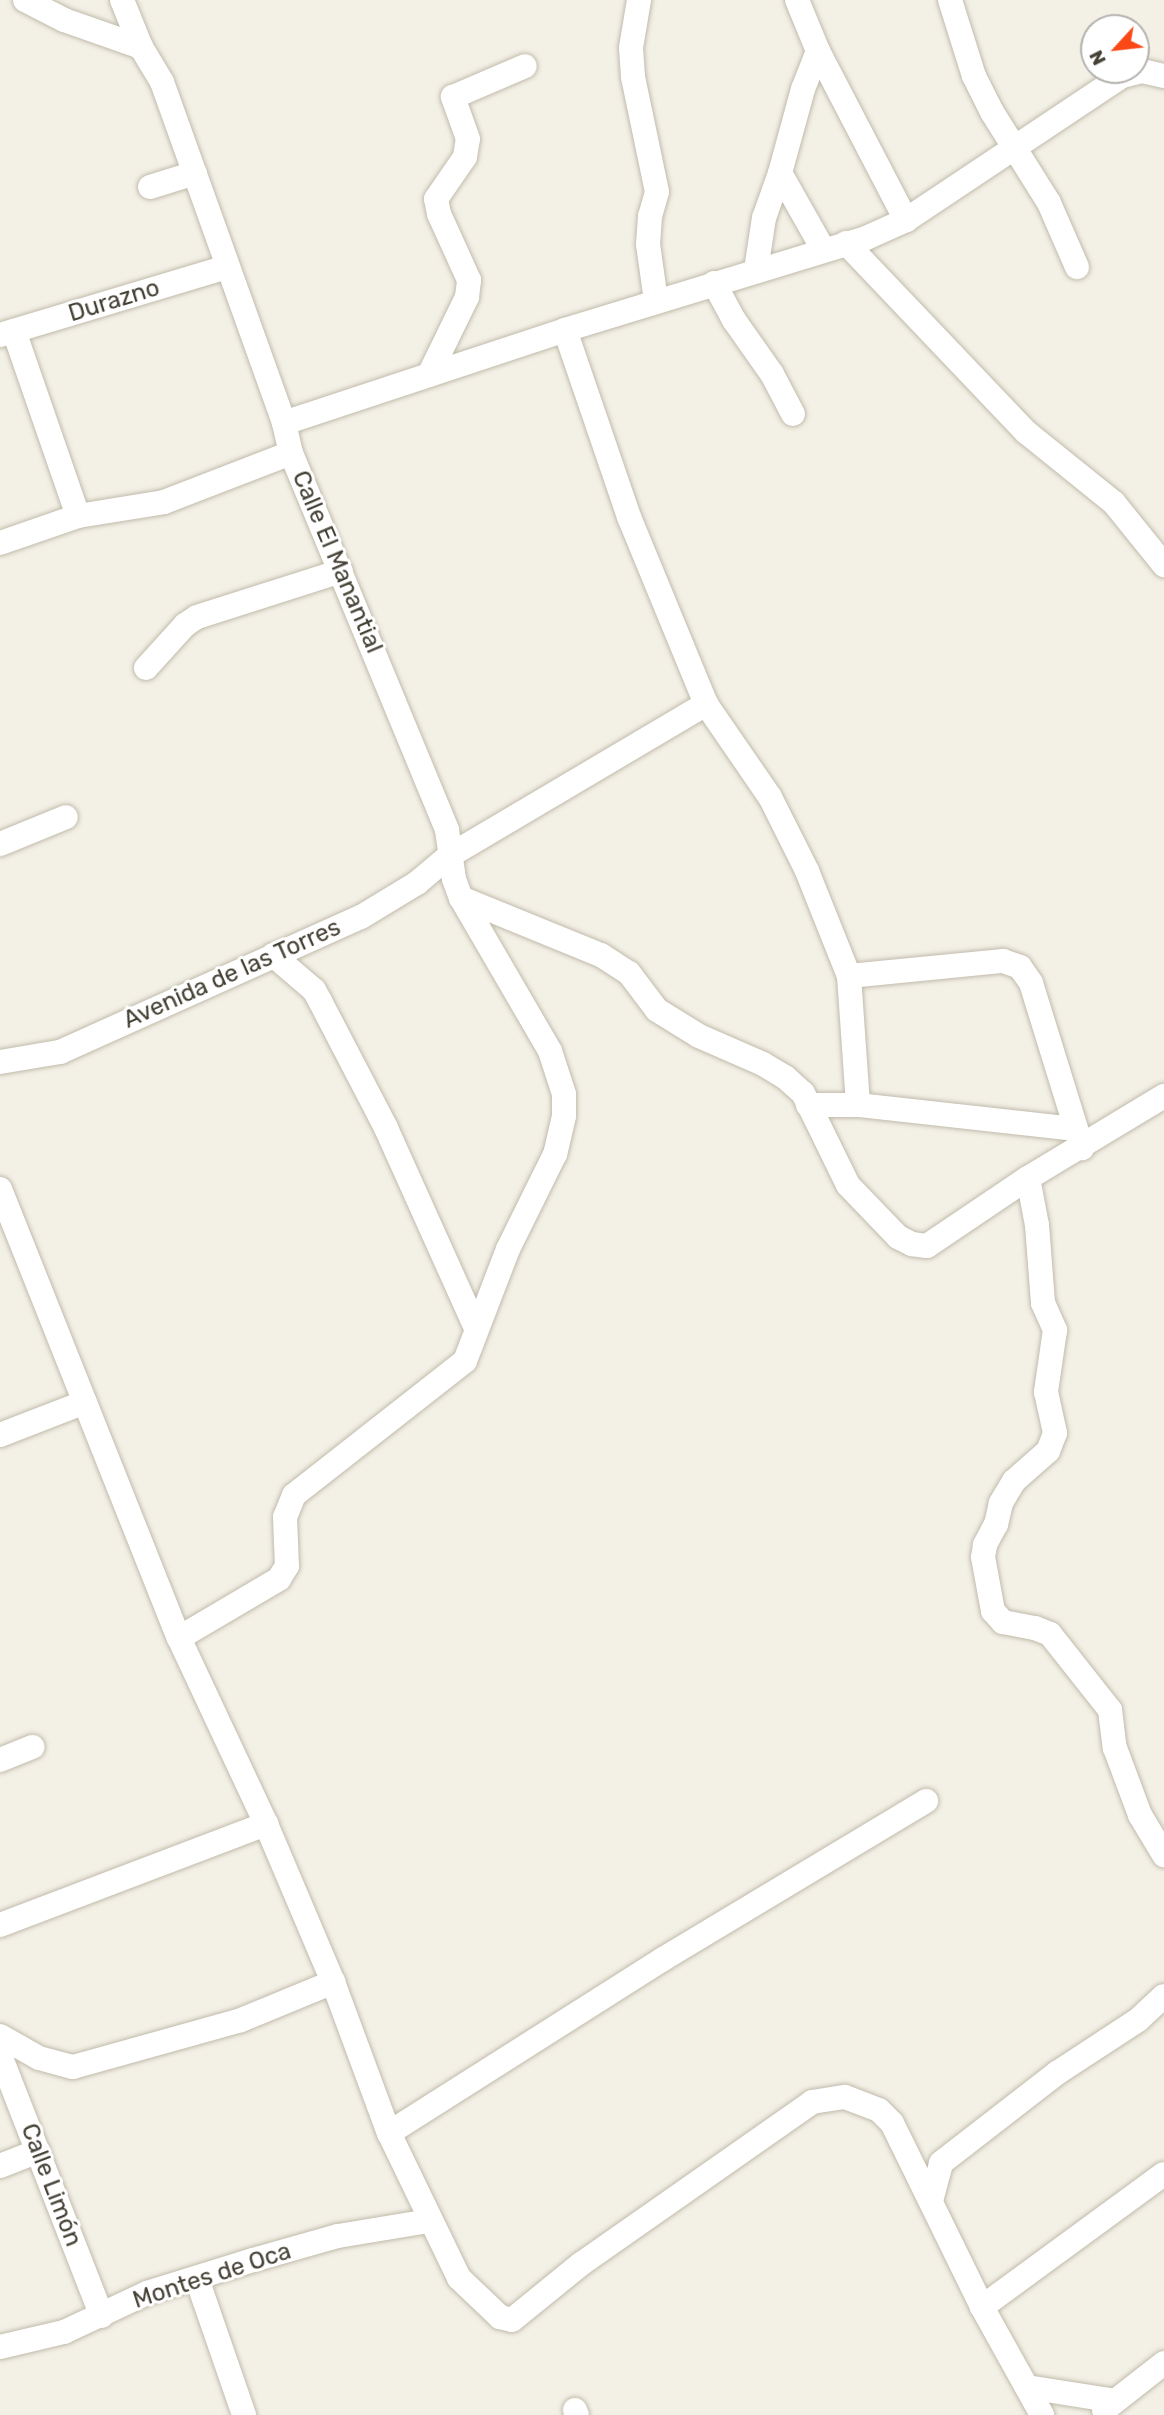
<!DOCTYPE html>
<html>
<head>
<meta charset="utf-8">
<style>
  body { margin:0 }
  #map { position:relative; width:1164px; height:2415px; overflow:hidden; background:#f3f0e6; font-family:Rubik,sans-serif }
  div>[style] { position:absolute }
  .roads { filter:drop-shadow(0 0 2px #c1bbab) drop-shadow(0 0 2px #c1bbab) }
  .street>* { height:24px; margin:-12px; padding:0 12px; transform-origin:12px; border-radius:12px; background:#fff }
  span { translate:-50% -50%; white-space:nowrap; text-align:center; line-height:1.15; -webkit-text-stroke:6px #fff; paint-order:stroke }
  .street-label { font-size:24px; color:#454035 }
  .north { position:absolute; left:1080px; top:14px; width:70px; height:70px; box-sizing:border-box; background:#fff; border:2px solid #b5b3ae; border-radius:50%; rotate:243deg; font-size:19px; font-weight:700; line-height:28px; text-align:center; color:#454035 }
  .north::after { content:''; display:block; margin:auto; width:24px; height:32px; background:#fa4916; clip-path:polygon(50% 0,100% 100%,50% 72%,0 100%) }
</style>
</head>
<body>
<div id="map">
  <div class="roads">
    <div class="street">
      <i style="left:25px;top:0;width:44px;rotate:27.1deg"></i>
      <i style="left:64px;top:20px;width:82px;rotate:19.3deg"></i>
      <i style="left:122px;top:0;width:51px;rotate:68deg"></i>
      <i style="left:141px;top:47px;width:41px;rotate:59deg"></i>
      <i style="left:162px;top:82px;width:362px;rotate:70.3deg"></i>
      <i style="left:284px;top:423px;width:31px;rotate:77deg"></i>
      <i style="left:291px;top:453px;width:408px;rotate:67.5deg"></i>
      <i style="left:447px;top:830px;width:49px;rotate:81.9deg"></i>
      <i style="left:454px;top:879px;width:20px;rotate:70deg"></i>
      <i style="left:461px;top:898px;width:177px;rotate:59.8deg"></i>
      <i style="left:550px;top:1051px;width:45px;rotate:72deg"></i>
      <i style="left:564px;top:1094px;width:22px;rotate:90deg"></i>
      <i style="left:564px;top:1116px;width:39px;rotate:103deg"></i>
      <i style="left:555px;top:1154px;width:106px;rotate:116.3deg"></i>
      <i style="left:508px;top:1249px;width:120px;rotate:111deg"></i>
      <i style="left:465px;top:1361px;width:217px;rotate:141.9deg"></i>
      <i style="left:294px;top:1495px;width:24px;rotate:112deg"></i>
      <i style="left:285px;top:1517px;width:49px;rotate:87.7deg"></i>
      <i style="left:287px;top:1566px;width:15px;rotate:122deg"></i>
      <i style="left:279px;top:1579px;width:116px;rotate:149.5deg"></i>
      <i style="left:639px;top:0;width:49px;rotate:99.5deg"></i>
      <i style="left:631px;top:48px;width:29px;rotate:86deg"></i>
      <i style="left:633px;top:77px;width:117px;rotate:78.2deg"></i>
      <i style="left:657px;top:192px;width:25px;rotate:106deg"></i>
      <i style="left:650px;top:216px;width:28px;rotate:94deg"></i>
      <i style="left:648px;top:244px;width:58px;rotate:82deg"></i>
      <i style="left:797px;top:0;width:55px;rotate:67.6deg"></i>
      <i style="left:818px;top:51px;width:41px;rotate:111.5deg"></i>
      <i style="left:803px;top:89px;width:87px;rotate:105.3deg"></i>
      <i style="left:780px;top:173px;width:87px;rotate:60.5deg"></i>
      <i style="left:950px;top:0;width:80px;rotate:72.5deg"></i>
      <i style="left:974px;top:76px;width:40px;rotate:63.4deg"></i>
      <i style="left:992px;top:112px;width:107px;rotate:57.9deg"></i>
      <i style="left:1049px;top:203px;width:70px;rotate:66.4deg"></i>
      <i style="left:818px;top:51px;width:191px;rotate:62.5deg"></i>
      <i style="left:150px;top:187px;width:47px;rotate:-17.3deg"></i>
      <i style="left:846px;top:243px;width:261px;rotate:46.4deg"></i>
      <i style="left:1026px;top:432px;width:113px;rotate:38.9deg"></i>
      <i style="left:1114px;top:503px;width:80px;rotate:51.1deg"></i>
      <i style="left:756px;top:270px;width:53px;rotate:-81.3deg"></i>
      <i style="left:764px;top:218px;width:48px;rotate:-70.4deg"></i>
      <i style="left:714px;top:283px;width:42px;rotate:61.6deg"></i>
      <i style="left:734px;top:320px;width:66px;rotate:54.9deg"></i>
      <i style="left:772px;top:374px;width:45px;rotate:62.3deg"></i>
      <i style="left:565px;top:330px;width:198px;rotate:71.1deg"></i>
      <i style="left:629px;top:517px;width:202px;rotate:67.6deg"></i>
      <i style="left:706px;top:704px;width:113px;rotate:55.5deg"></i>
      <i style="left:770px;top:797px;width:83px;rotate:63.4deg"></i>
      <i style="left:807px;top:871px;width:113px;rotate:68.2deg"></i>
      <i style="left:849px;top:976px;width:129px;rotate:86deg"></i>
      <i style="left:0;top:335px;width:237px;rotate:-16.7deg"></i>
      <i style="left:429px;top:375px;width:87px;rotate:-64deg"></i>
      <i style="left:467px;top:297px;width:17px;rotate:-83deg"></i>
      <i style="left:469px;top:280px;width:72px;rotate:-114.4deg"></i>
      <i style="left:439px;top:214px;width:15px;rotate:-101deg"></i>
      <i style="left:436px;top:199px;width:51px;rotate:-55.4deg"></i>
      <i style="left:465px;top:157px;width:18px;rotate:-81deg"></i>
      <i style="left:468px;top:139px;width:45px;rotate:-109.7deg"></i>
      <i style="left:453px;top:97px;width:78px;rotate:-23.3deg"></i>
      <i style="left:284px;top:423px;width:296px;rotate:-18.3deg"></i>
      <i style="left:565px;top:330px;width:315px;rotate:-17deg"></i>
      <i style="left:866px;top:238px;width:44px;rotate:-24.2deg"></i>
      <i style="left:906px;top:220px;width:260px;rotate:-33.7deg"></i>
      <i style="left:1122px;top:76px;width:21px;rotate:-14deg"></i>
      <i style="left:1142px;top:71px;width:23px;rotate:13deg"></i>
      <i style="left:78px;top:516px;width:87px;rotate:-9.2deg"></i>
      <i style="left:164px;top:502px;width:136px;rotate:-21.1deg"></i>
      <i style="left:0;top:543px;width:83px;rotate:-19.1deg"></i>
      <i style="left:78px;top:516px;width:196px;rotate:-109.1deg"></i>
      <i style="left:146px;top:668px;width:58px;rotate:-47.8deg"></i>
      <i style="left:185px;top:625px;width:14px;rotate:-34deg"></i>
      <i style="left:197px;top:617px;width:151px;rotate:-17.7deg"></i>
      <i style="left:0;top:844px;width:71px;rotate:-22.2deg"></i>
      <i style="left:461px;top:898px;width:151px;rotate:22.2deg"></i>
      <i style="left:601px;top:955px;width:33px;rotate:33deg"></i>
      <i style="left:629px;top:973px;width:46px;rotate:52.9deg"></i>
      <i style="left:657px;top:1010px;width:49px;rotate:31.8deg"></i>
      <i style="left:699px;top:1036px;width:70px;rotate:23.6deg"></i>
      <i style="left:763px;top:1064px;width:26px;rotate:31deg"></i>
      <i style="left:785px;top:1077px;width:24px;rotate:42deg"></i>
      <i style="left:803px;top:1093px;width:102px;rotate:63.9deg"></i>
      <i style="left:848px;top:1185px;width:72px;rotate:46.1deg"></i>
      <i style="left:898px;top:1237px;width:16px;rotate:27deg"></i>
      <i style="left:912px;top:1244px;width:15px;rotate:8deg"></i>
      <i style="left:927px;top:1246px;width:122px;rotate:-34deg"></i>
      <i style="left:1028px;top:1178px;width:159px;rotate:-31.1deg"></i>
      <i style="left:273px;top:955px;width:54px;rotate:40.5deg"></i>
      <i style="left:314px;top:990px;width:13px;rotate:61deg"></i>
      <i style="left:320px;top:1001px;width:143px;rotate:62.5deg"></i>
      <i style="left:386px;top:1128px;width:219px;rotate:65.8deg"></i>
      <i style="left:849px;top:976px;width:155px;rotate:-5.6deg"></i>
      <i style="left:1003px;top:961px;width:18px;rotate:19deg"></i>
      <i style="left:1020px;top:967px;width:19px;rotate:55deg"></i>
      <i style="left:1031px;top:983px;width:173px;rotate:72.8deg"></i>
      <i style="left:0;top:1062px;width:61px;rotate:-9.5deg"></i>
      <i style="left:60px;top:1052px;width:330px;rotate:-24.2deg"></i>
      <i style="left:361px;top:917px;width:66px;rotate:-31.3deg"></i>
      <i style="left:417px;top:883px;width:42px;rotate:-40.2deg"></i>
      <i style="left:449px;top:856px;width:299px;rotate:-30.6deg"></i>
      <i style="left:808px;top:1105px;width:50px"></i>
      <i style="left:858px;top:1105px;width:219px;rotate:6.3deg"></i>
      <i style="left:1028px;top:1178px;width:48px;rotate:79.2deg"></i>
      <i style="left:1037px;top:1225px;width:78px;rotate:85.6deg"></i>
      <i style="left:1043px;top:1303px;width:30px;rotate:66deg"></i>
      <i style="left:1055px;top:1330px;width:63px;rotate:98.3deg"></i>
      <i style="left:1046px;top:1392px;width:42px;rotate:77.6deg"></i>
      <i style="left:1055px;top:1433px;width:19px;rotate:111deg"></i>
      <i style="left:1048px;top:1451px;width:45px;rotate:138.6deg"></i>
      <i style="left:1014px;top:1481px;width:26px;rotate:121deg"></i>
      <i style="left:1001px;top:1503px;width:22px;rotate:103deg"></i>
      <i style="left:996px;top:1524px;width:24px;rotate:118deg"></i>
      <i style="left:985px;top:1545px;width:12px;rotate:99deg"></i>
      <i style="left:983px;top:1557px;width:55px;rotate:79.5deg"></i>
      <i style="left:993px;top:1611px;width:15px;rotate:48deg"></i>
      <i style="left:1003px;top:1622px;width:33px;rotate:11deg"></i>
      <i style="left:1035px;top:1628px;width:16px;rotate:22deg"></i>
      <i style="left:1050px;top:1634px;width:97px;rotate:51.7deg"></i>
      <i style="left:1110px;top:1710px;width:38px;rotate:83deg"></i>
      <i style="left:1115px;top:1748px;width:72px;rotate:69.5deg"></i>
      <i style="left:1140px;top:1815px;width:47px;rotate:59deg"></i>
      <i style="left:0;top:1189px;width:483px;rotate:68.3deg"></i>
      <i style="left:179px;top:1638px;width:205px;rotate:64.9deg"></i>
      <i style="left:266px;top:1824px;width:172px;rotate:67deg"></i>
      <i style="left:333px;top:1982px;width:161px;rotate:69.7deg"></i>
      <i style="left:389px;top:2133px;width:161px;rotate:64.2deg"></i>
      <i style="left:459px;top:2278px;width:57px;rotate:43.6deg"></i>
      <i style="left:500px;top:2317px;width:12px;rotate:14deg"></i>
      <i style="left:512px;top:2320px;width:89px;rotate:-39.1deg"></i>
      <i style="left:581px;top:2264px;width:282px;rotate:-35deg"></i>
      <i style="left:812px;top:2102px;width:33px;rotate:-9deg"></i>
      <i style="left:845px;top:2097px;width:36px;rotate:21deg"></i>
      <i style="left:879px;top:2110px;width:18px;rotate:45deg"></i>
      <i style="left:892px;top:2123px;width:205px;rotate:63.9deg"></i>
      <i style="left:982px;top:2307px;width:124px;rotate:60.9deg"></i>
      <i style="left:0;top:1435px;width:91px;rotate:-21.2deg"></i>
      <i style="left:0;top:1760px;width:35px;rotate:-22deg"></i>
      <i style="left:0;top:1925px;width:285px;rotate:-20.8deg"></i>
      <i style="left:0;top:2036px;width:45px;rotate:29.4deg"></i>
      <i style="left:39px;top:2058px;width:35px;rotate:15deg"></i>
      <i style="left:73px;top:2067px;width:174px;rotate:-15.6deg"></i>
      <i style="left:241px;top:2020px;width:100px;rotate:-22.4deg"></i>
      <i style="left:0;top:2055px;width:280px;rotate:68.7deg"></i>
      <i style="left:389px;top:2133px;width:325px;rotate:-32.4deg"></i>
      <i style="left:663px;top:1959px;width:307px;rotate:-31deg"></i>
      <i style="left:0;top:2166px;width:41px;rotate:-21.5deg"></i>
      <i style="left:931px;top:2201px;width:39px;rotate:-75deg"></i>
      <i style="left:941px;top:2163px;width:147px;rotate:-37.8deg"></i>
      <i style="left:1057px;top:2073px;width:97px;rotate:-33.2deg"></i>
      <i style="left:1138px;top:2020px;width:35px;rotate:-43deg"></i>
      <i style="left:197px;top:2279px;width:144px;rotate:70.9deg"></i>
      <i style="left:982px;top:2307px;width:225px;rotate:-36.2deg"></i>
      <i style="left:0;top:2347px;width:66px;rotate:-13.2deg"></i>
      <i style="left:64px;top:2332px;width:92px;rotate:-25.2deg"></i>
      <i style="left:147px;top:2293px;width:111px;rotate:-17.3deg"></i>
      <i style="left:253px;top:2260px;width:88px;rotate:-15.8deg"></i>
      <i style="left:338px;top:2236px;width:92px;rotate:-9.4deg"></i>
      <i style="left:1027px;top:2387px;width:89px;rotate:9deg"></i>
      <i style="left:575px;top:2410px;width:5px;rotate:68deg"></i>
      <i style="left:1104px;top:2410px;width:76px;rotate:-38.1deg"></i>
    </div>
  </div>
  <div class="street-label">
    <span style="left:114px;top:301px;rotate:-17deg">Durazno</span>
    <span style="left:337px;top:562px;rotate:67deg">Calle El Manantial</span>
    <span style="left:232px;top:974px;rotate:-24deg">Avenida de las Torres</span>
    <span style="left:51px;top:2185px;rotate:69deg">Calle Limón</span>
    <span style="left:212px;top:2276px;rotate:-18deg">Montes de Oca</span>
  </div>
  <div class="north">N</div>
</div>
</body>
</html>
